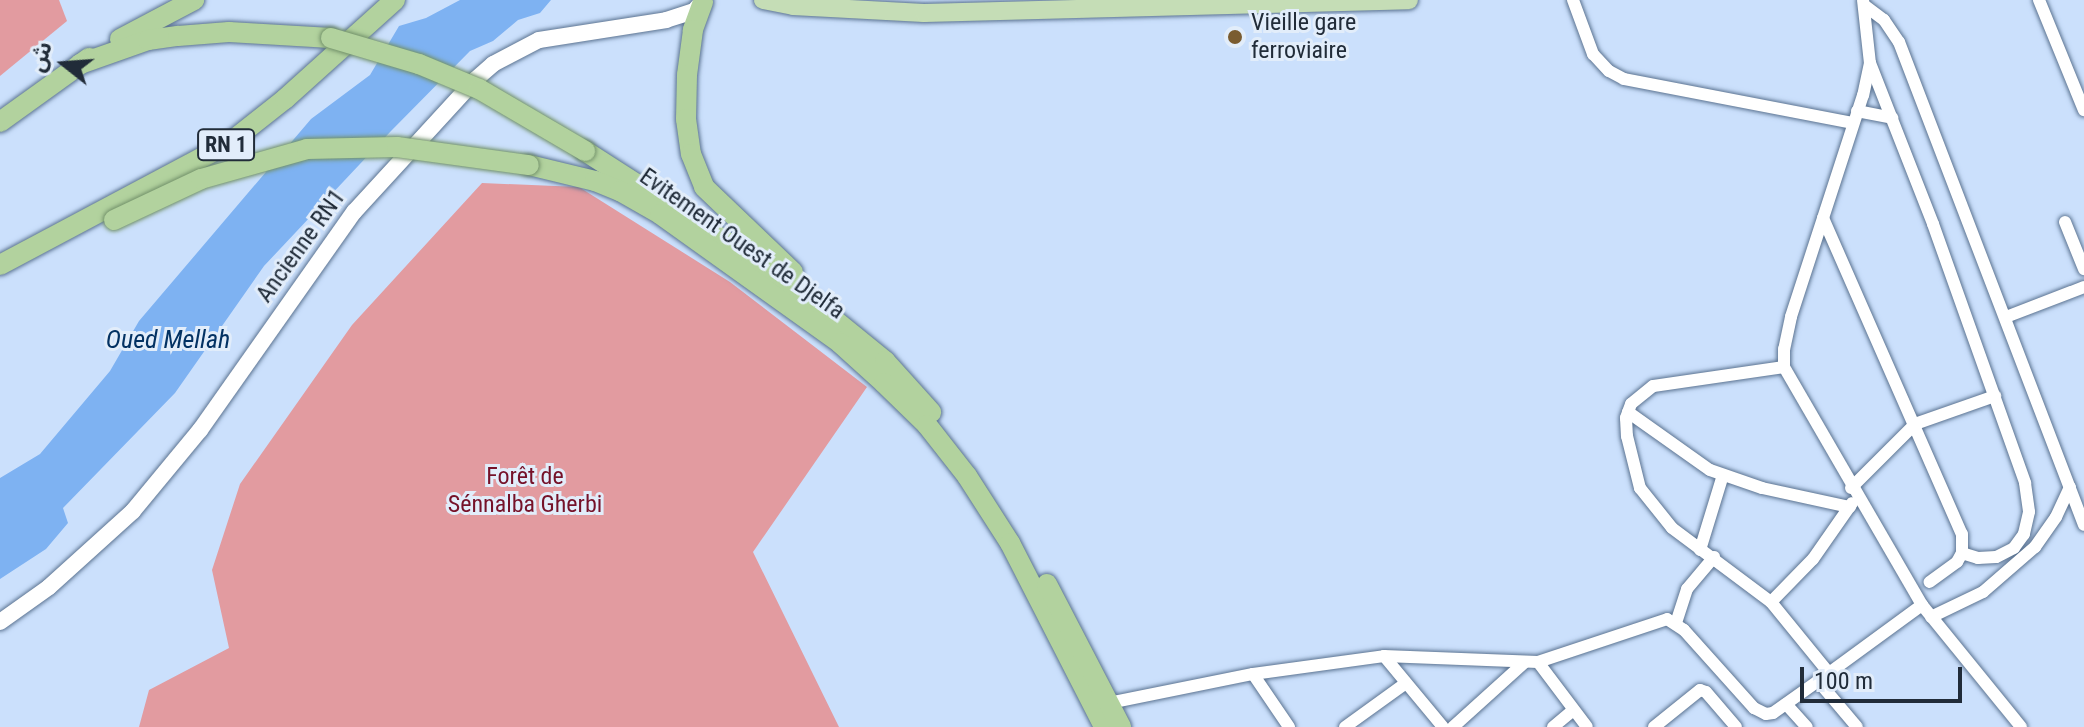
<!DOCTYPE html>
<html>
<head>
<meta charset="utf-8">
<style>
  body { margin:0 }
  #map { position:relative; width:2084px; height:727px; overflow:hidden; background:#cbe0fc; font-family:"Roboto Condensed","Noto Sans Arabic",sans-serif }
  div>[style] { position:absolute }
  .green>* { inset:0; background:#e29ba0 }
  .water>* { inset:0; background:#7eb2f2 }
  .roads { filter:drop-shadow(0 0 2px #5b7391) drop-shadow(0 0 2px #5b7391) }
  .minor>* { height:12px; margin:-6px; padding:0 6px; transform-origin:6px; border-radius:6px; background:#fff }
  .secondary>* { height:16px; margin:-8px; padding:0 8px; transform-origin:8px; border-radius:8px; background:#fff }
  .primary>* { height:18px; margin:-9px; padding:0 9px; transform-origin:9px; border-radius:9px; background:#c5ddb6 }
  .trunk>* { height:20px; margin:-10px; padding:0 10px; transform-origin:10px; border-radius:10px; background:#b2d29e }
  .bridges { filter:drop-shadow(0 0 2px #72916a) drop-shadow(0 0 2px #72916a) }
  .trunk-bridge>* { height:20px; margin:-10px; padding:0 10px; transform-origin:10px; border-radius:10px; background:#b2d29e }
  .dots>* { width:22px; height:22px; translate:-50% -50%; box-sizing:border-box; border:4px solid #e2edfa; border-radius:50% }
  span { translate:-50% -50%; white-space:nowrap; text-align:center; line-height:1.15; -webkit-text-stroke:6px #e2edfa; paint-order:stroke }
  .shield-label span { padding:2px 6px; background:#e2edfa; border:2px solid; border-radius:6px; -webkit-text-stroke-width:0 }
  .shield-label { font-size:22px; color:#212c39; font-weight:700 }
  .poi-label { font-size:24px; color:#212c39 }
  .left { translate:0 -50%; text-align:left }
  .street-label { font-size:24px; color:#212c39 }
  .park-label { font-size:24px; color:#751129 }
  .water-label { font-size:26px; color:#033263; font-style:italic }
  .north { position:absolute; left:24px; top:24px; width:80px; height:80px; -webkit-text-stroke:6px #e2edfa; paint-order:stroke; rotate:287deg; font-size:22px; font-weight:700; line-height:32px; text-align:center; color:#212c39 }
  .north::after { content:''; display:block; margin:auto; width:28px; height:36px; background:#212c39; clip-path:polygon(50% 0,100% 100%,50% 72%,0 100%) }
  .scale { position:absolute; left:1800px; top:667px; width:162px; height:36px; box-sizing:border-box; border:4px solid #212c39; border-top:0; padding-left:10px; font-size:24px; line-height:28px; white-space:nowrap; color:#212c39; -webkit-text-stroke:6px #e2edfa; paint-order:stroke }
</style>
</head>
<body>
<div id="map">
  <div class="green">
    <i style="clip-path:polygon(0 0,59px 0,67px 21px,0 76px)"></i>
    <i style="clip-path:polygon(482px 183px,579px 187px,730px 282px,867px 387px,753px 552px,839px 727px,139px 727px,149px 690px,229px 648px,212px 570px,240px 484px,352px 325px)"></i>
  </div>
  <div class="water">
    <i style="clip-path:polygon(460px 0,551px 0,540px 13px,518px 20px,493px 41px,470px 51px,391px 131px,264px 266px,175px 393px,63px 508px,68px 523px,46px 549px,0 579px,0 478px,40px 454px,110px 371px,139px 321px,311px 119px,370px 75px,399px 26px,426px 18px)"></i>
  </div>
  <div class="roads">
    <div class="minor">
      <i style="left:1573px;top:0;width:58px;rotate:69.7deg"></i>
      <i style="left:1593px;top:54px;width:23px;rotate:47deg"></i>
      <i style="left:1609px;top:71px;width:17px;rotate:28deg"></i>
      <i style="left:1624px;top:79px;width:233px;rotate:10.9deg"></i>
      <i style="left:1863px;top:0;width:63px;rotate:83.7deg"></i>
      <i style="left:1870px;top:63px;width:33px;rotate:102deg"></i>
      <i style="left:1863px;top:95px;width:233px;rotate:108deg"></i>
      <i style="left:1791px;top:317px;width:33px;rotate:102deg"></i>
      <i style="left:1784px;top:349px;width:18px;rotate:90deg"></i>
      <i style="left:1784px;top:367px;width:275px;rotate:59.9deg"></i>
      <i style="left:1922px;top:605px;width:157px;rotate:50.9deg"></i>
      <i style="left:2039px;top:0;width:119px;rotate:67.8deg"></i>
      <i style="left:1864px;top:5px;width:25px;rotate:37deg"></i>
      <i style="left:1884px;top:20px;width:27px;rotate:56deg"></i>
      <i style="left:1899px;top:42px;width:517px;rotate:69.04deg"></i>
      <i style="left:1870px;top:63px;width:173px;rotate:68.6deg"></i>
      <i style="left:1933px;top:224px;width:275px;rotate:70.4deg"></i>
      <i style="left:2025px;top:483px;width:29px;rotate:82deg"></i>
      <i style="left:2029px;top:512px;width:23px;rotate:103deg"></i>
      <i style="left:2024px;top:534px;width:17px;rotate:126deg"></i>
      <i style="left:2014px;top:548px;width:20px;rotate:153deg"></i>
      <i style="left:1996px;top:557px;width:18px;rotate:177deg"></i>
      <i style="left:1978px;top:558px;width:17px;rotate:-163deg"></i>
      <i style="left:1857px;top:111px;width:36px;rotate:11deg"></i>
      <i style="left:1823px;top:218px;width:345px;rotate:66.3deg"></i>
      <i style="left:1962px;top:534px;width:19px;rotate:90deg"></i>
      <i style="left:1962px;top:553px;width:10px;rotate:119deg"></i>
      <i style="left:1957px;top:562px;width:34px;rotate:144deg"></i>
      <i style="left:2065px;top:222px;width:51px;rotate:68deg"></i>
      <i style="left:2006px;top:317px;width:84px;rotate:-21deg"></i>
      <i style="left:1784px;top:367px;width:132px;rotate:171.7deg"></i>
      <i style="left:1653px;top:386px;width:28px;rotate:141deg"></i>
      <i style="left:1631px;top:404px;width:15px;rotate:110deg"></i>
      <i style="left:1626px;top:418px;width:18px;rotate:87deg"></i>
      <i style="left:1627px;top:436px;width:54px;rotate:76deg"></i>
      <i style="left:1640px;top:488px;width:51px;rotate:51.3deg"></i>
      <i style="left:1672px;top:528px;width:124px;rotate:36.8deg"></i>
      <i style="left:1771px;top:602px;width:90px;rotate:50.8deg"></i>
      <i style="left:1628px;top:412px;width:100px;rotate:35.3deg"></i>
      <i style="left:1710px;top:470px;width:55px;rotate:19.1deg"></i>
      <i style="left:1762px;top:488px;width:90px;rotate:12.2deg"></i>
      <i style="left:1851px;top:488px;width:91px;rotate:-45deg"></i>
      <i style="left:1915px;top:424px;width:85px;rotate:-19.3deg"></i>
      <i style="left:1700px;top:550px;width:78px;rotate:-73deg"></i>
      <i style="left:1771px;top:602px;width:60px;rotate:-45.7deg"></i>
      <i style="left:1813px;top:559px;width:68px;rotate:-55.1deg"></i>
      <i style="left:1931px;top:617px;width:58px;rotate:-25.7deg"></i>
      <i style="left:1983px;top:592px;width:69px;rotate:-40.9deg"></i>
      <i style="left:2035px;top:547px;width:37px;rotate:-55deg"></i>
      <i style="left:2056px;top:517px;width:33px;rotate:-65deg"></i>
      <i style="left:1676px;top:623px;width:36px;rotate:-72deg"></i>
      <i style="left:1687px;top:589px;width:42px;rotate:-49.8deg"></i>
      <i style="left:1384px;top:656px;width:92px;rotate:50.3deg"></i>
      <i style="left:1538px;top:662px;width:81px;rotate:53deg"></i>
      <i style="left:1253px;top:674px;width:64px;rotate:55.8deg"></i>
      <i style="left:1818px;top:681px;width:60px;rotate:49.7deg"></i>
      <i style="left:1104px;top:704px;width:152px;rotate:-11.4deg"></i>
      <i style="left:1253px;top:674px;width:132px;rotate:-7.8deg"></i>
      <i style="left:1384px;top:656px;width:154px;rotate:2.2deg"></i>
      <i style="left:1538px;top:662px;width:136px;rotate:-18.4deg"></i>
      <i style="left:1667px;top:619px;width:20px;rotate:33deg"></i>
      <i style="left:1684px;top:630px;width:105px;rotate:48.1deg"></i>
      <i style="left:1754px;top:708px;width:13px;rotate:27deg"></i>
      <i style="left:1766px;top:714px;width:7px;rotate:-8deg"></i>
      <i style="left:1773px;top:713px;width:55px;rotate:-35.4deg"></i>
      <i style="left:1818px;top:681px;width:129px;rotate:-36.2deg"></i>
      <i style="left:1786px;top:704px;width:31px;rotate:48deg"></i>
      <i style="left:1345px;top:727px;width:75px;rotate:-35.8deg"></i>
      <i style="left:1453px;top:727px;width:97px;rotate:-42.1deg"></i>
      <i style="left:1553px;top:727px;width:26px;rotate:-40deg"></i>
      <i style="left:1654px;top:727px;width:59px;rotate:-38.8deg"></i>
      <i style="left:1700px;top:690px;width:6px;rotate:18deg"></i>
      <i style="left:1706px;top:692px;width:46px;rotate:49.4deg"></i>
    </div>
    <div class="secondary">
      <i style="left:0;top:622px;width:60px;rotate:-35.5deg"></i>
      <i style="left:49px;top:587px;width:113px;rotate:-42.1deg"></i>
      <i style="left:133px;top:511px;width:105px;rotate:-50.4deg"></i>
      <i style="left:200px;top:430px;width:267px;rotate:-54.8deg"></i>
      <i style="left:354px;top:212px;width:180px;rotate:-47.5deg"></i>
      <i style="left:476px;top:79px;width:23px;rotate:-41deg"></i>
      <i style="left:493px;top:64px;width:52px;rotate:-27.6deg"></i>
      <i style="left:539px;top:40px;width:129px;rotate:-8.9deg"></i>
      <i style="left:666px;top:20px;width:29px;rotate:-18deg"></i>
      <i style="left:694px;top:11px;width:13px;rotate:-48deg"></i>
    </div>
    <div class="primary">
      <i style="left:763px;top:0;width:31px;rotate:11deg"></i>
      <i style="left:793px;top:6px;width:131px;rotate:3.1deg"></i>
      <i style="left:924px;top:13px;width:485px;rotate:-1.5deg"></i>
    </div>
    <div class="trunk">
      <i style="left:703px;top:2px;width:30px;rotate:110deg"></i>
      <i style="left:693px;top:30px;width:45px;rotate:97.6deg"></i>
      <i style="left:687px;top:75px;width:44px;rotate:91.3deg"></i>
      <i style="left:686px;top:119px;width:35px;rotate:82deg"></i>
      <i style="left:691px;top:154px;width:35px;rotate:68deg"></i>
      <i style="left:704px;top:187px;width:123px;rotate:43.7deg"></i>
      <i style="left:120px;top:39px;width:84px;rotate:-27.8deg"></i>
      <i style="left:80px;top:64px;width:72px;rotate:-19.4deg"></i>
      <i style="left:148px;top:40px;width:30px;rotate:-8deg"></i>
      <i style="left:178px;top:36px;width:51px;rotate:-4.5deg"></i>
      <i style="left:229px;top:32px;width:102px;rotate:3.4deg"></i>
      <i style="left:0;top:122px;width:110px;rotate:-35.7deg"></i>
      <i style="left:585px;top:151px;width:235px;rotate:32.7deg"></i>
      <i style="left:783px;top:278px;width:132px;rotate:39.1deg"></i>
      <i style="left:885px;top:361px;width:69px;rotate:48deg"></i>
      <i style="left:529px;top:165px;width:68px;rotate:13.6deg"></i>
      <i style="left:595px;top:181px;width:27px;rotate:22deg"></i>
      <i style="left:620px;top:191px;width:46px;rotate:29.9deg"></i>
      <i style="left:660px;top:214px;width:221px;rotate:35.6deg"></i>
      <i style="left:840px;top:343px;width:59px;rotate:42.3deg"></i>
      <i style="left:884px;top:383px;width:60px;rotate:44.3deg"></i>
      <i style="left:927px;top:425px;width:65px;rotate:51.9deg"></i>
      <i style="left:967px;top:476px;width:80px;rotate:57.3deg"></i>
      <i style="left:1010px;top:543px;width:207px;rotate:62.9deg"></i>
      <i style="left:0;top:265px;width:258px;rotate:-28deg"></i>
      <i style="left:228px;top:144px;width:73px;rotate:-38.3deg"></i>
      <i style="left:285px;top:99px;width:148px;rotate:-42deg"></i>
      <i style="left:1047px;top:584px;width:161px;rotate:62.6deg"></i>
    </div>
  </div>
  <div class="bridges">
    <div class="trunk-bridge">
      <i style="left:331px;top:38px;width:92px;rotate:16.5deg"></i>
      <i style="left:419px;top:64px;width:65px;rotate:22.6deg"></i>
      <i style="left:479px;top:89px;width:123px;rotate:30.3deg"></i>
      <i style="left:114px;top:220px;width:96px;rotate:-25.2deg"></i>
      <i style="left:201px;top:179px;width:110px;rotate:-15.8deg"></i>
      <i style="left:307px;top:149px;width:90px;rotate:-1.3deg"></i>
      <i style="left:397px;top:147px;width:133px;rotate:7.8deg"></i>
    </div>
  </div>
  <div class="dots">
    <i style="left:1235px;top:37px;background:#7a5c30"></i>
  </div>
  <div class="shield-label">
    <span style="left:226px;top:145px">RN 1</span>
  </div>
  <div class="poi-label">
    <span class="left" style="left:1251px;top:37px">Vieille gare<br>ferroviaire</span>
  </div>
  <div class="street-label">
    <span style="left:742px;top:244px;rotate:35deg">Evitement Ouest de Djelfa</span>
    <span style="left:301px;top:246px;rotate:-54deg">Ancienne RN1</span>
  </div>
  <div class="park-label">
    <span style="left:525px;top:491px">Forêt de<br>Sénnalba Gherbi</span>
  </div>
  <div class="water-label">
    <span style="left:168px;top:340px">Oued Mellah</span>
  </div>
  <div class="north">ش</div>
  <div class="scale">100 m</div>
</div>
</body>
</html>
